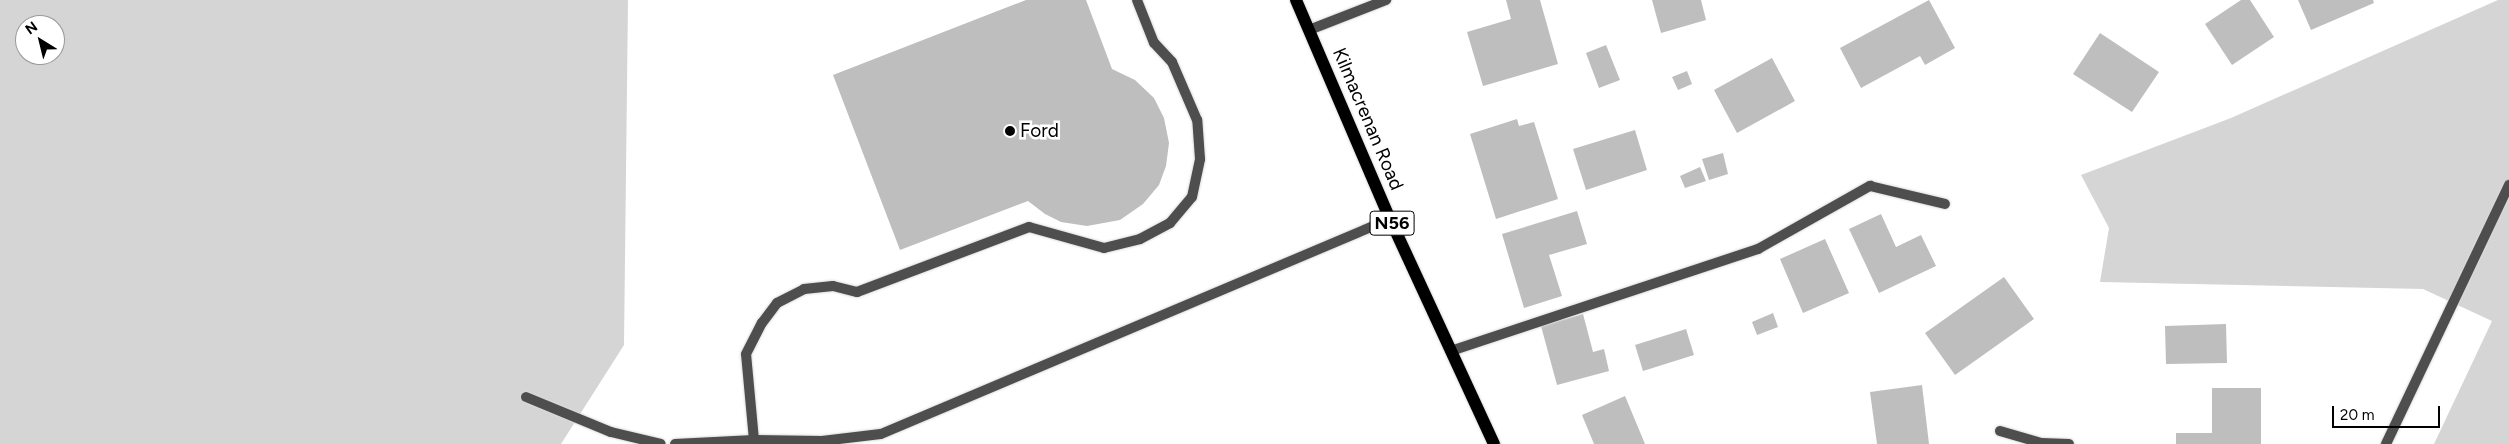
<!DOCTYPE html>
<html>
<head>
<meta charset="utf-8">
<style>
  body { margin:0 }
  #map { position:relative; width:2509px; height:444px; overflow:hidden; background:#fff; font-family:Figtree,sans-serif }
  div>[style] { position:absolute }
  .green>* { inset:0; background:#d5d5d5 }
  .building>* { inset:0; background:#bebebe }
  .roads { filter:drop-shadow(0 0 1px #dbdbdb) drop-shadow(0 0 1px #dbdbdb) }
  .lane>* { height:10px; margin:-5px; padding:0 5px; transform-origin:5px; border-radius:5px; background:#4e4e4e }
  .street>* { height:10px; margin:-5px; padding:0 5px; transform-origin:5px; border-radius:5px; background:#4e4e4e }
  .primary>* { height:12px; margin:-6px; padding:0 6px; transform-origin:6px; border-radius:6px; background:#000 }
  .dots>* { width:14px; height:14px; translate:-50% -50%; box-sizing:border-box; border:2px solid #fff; border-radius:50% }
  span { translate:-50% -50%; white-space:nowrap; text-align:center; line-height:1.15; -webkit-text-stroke:5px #fff; paint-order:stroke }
  .shield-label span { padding:1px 4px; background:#fff; border:1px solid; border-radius:4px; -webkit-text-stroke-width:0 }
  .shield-label { font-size:18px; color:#000; font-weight:700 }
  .street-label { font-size:19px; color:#000 }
  .poi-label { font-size:19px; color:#000 }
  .left { translate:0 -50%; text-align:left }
  .north { position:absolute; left:15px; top:15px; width:50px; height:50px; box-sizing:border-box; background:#fff; border:1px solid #999; border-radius:50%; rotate:324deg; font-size:14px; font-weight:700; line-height:20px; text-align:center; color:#000 }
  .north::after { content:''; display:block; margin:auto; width:18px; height:22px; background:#000; clip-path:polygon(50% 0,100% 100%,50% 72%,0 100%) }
  .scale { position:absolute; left:2332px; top:406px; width:108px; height:22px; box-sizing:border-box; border:2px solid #000; border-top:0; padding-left:6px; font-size:15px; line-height:18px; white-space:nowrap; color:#000; -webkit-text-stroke:4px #fff; paint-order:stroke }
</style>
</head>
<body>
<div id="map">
  <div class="green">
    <i style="clip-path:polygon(evenodd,0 0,628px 0,624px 345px,561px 444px,0 444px,0 0,25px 25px,55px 25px,55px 55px,25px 55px,25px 25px)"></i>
    <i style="clip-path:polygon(2498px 0,2509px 0,2509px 444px,2434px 444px,2492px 321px,2423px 289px,2100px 282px,2109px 228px,2081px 175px,2231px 118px)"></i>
  </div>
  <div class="building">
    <i style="clip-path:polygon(1026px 0,1086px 0,1112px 69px,1135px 80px,1154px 98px,1164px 118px,1169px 143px,1166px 166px,1159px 185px,1143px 204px,1120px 220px,1087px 226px,1061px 222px,1045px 214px,1028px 201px,900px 250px,833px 75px)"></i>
    <i style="clip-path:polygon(1506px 0,1540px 0,1558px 64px,1483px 86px,1467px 32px,1511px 19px)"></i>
    <i style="clip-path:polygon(1652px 0,1701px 0,1706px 20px,1661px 33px)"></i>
    <i style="clip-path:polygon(1929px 0,1955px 48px,1925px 65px,1920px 56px,1861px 88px,1840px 48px)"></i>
    <i style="clip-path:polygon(2241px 0,2250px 0,2274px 37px,2232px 65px,2205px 24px)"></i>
    <i style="clip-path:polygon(2298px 0,2373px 0,2374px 3px,2311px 30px)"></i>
    <i style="clip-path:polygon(2100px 33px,2159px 72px,2132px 112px,2073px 74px)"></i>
    <i style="clip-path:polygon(1606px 45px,1620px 80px,1599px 88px,1586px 53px)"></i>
    <i style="clip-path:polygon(1772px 58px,1795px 101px,1737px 133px,1714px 90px)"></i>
    <i style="clip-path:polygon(1687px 71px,1692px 84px,1678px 90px,1672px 77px)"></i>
    <i style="clip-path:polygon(1517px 119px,1519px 126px,1534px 122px,1558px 199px,1496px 219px,1470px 134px)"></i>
    <i style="clip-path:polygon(1635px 130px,1647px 170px,1586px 190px,1573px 149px)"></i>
    <i style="clip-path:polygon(1723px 153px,1728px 174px,1709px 180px,1702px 159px)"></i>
    <i style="clip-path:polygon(1700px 167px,1706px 181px,1685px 188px,1680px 176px)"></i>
    <i style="clip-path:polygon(1577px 211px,1587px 244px,1549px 255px,1562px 296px,1524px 308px,1502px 234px)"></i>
    <i style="clip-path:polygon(1881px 214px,1896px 247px,1921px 235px,1936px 266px,1879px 293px,1849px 229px)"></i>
    <i style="clip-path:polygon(1825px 239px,1849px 293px,1803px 313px,1780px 259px)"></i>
    <i style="clip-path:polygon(2004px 277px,2034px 319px,1955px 375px,1925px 333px)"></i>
    <i style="clip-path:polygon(1773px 313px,1778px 327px,1757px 335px,1752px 322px)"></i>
    <i style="clip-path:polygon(1583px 314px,1593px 352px,1604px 349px,1609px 371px,1557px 385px,1541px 326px)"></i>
    <i style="clip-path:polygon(2226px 324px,2227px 363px,2166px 364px,2165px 326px)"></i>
    <i style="clip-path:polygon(1686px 329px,1694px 355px,1643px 371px,1635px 345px)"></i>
    <i style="clip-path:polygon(1922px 385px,1929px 444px,1877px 444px,1870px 392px)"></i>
    <i style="clip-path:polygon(2212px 388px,2261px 388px,2261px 444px,2176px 444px,2176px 433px,2212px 433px)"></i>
    <i style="clip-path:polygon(1625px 396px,1645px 444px,1594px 444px,1582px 415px)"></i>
  </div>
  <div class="roads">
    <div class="lane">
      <i style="left:526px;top:397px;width:92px;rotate:22.4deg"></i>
      <i style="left:611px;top:432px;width:51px;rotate:13.5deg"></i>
      <i style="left:675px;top:444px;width:79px;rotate:-2.9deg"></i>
      <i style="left:754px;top:440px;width:86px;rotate:-95.3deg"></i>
      <i style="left:746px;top:354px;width:35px;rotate:-63deg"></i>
      <i style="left:762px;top:323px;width:25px;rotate:-53deg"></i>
      <i style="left:777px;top:303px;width:30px;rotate:-27deg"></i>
      <i style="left:804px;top:289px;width:29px;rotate:-6deg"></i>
      <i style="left:833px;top:286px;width:25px;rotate:14deg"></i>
      <i style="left:857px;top:292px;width:184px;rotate:-20.7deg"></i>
      <i style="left:1029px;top:227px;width:78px;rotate:15.6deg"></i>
      <i style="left:1104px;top:248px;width:37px;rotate:-14deg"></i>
      <i style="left:1140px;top:239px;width:34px;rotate:-28deg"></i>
      <i style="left:1170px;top:223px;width:34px;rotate:-50deg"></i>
      <i style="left:1192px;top:197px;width:39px;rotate:-78deg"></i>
      <i style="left:1200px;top:159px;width:39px;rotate:-94deg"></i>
      <i style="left:1197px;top:120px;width:63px;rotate:-113.3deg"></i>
      <i style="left:1172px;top:62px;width:26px;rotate:-133deg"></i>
      <i style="left:1154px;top:43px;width:46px;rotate:-111.6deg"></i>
    </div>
    <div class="street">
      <i style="left:1309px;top:30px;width:83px;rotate:-21.3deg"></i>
      <i style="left:1451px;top:351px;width:324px;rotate:-18.4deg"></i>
      <i style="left:1758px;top:249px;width:129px;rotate:-29.4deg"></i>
      <i style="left:1870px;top:186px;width:77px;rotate:13.5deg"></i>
      <i style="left:2000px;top:431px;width:43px;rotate:16.3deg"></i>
      <i style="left:2041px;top:443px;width:28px;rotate:2deg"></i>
      <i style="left:754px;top:440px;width:68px;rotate:0.8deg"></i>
      <i style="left:822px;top:441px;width:59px;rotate:-6.8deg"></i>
      <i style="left:881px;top:434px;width:553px;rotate:-22.9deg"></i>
      <i style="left:2386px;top:444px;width:287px;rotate:-64.6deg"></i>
    </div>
    <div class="primary">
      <i style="left:1296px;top:0;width:238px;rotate:66.8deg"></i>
      <i style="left:1390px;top:219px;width:248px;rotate:65.2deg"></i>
    </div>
  </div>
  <div class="dots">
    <i style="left:1010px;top:131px;background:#000"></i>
  </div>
  <div class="shield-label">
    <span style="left:1392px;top:223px">N56</span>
  </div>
  <div class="street-label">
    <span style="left:1368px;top:119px;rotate:67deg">Kilmacrenan Road</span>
  </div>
  <div class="poi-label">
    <span class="left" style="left:1020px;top:131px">Ford</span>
  </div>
  <div class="north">N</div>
  <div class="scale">20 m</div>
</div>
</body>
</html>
